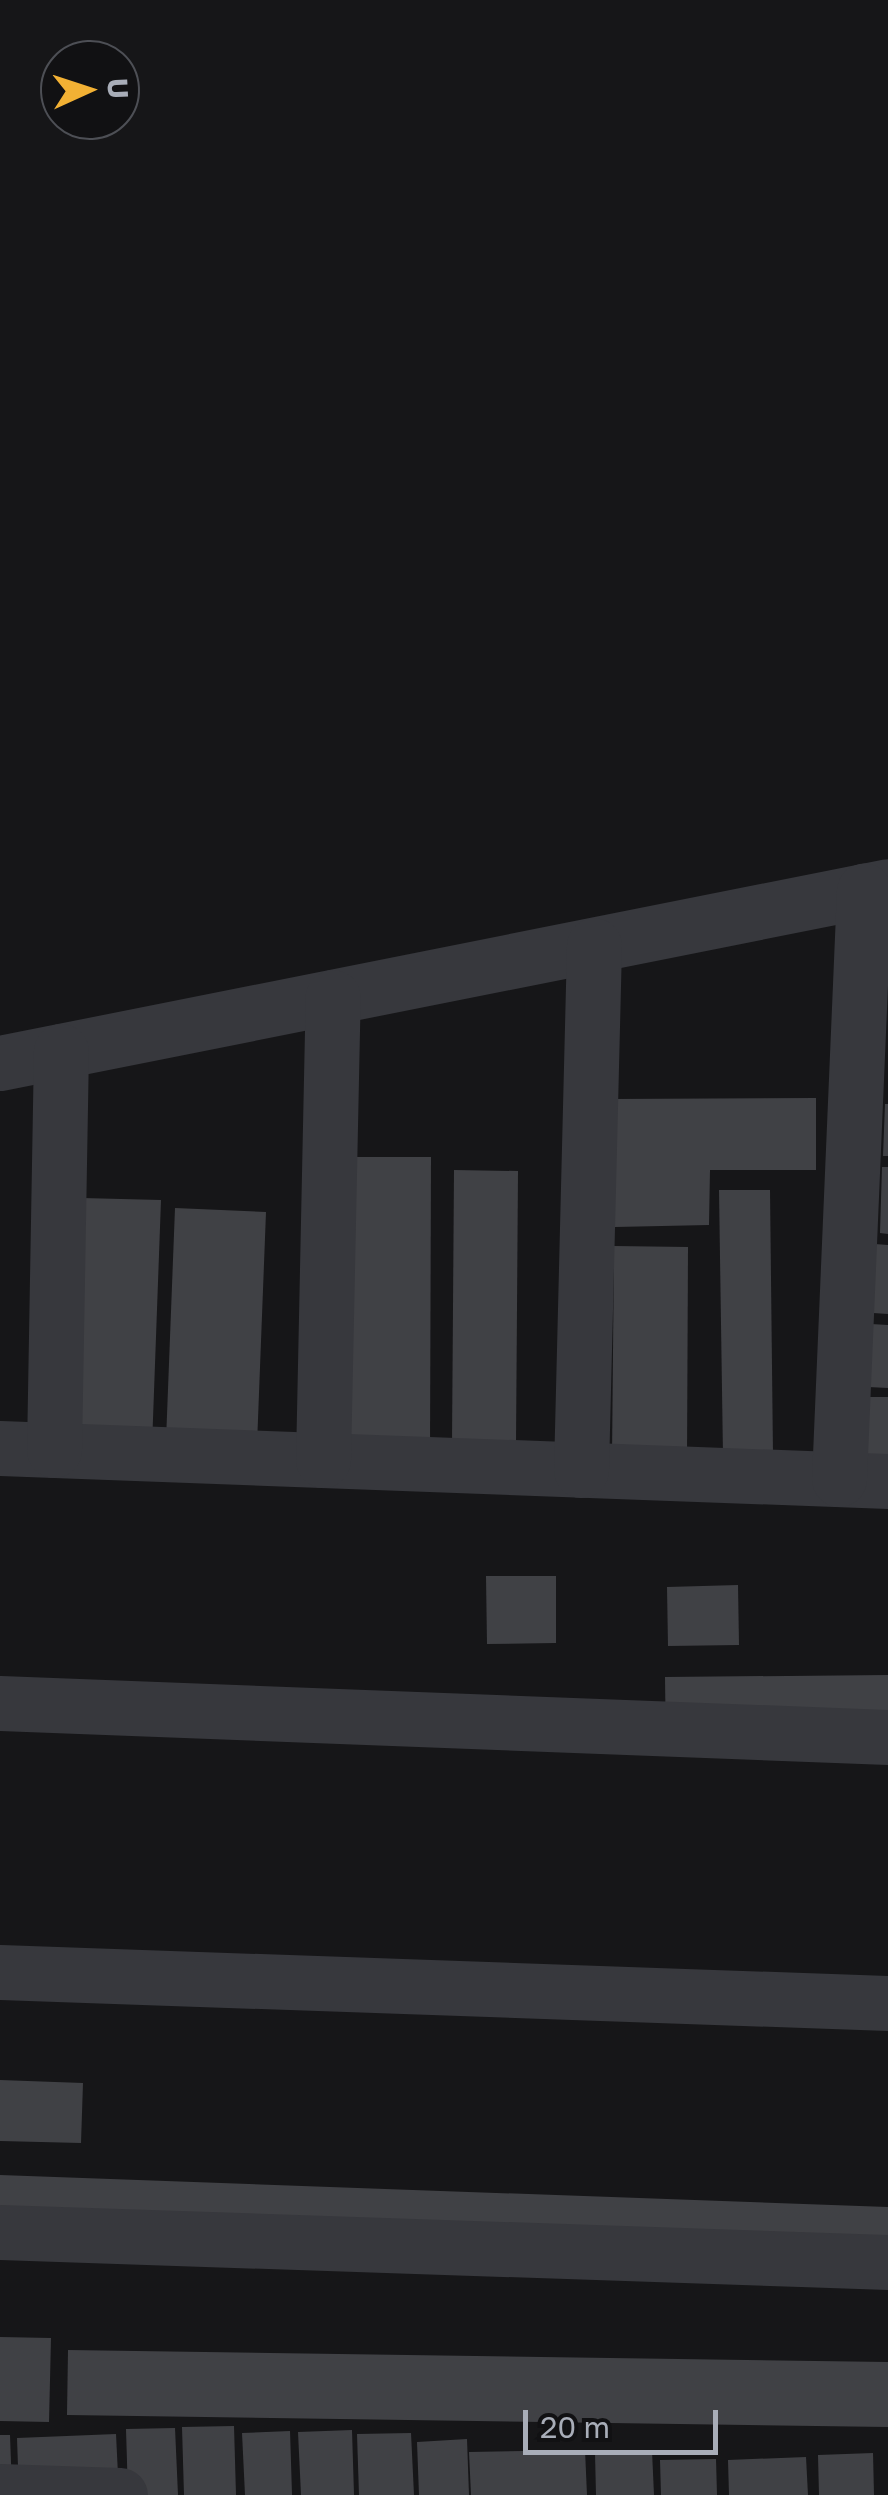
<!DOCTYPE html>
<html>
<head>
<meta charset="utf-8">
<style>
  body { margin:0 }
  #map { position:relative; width:888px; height:2495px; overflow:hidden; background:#161618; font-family:"Golos Text",sans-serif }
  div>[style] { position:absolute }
  .building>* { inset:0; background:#404145 }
  .minor>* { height:55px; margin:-27.5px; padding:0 27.5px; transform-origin:27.5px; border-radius:27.5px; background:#37383d }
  span { translate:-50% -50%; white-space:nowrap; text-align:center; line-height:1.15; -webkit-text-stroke:10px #111113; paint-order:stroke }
  .north { position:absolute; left:40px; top:40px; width:100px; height:100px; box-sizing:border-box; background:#111113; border:2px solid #4d4f55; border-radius:50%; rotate:87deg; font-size:28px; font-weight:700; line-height:40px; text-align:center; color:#a8adb8 }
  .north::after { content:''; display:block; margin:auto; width:35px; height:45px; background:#f2b134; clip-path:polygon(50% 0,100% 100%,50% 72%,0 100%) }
  .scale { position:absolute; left:523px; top:2410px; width:195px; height:45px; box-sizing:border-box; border:5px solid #a8adb8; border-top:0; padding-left:12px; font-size:30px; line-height:35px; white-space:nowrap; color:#a8adb8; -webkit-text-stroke:8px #111113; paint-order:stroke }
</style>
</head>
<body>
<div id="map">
  <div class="building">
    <i style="clip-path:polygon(816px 1098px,816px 1170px,710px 1170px,709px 1225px,615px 1227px,613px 1099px)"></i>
    <i style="clip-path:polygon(885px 1104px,888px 1104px,888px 1156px,883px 1156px)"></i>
    <i style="clip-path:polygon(344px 1157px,431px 1157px,430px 1449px,342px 1448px)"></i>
    <i style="clip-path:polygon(882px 1167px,888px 1167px,888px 1234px,880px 1233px)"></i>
    <i style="clip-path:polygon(454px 1170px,518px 1171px,516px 1444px,452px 1444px)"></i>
    <i style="clip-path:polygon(719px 1190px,770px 1190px,773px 1455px,723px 1456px)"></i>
    <i style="clip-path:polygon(82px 1198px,161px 1200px,152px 1446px,73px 1443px)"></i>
    <i style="clip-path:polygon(175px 1208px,266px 1212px,257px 1445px,166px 1441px)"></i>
    <i style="clip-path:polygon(875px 1244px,888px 1245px,888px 1314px,873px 1313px)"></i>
    <i style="clip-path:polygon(614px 1246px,688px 1247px,687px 1459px,612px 1459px)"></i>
    <i style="clip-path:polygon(871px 1324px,888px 1325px,888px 1388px,868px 1387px)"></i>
    <i style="clip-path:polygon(869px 1397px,888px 1397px,888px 1464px,866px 1463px)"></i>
    <i style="clip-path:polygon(486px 1576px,556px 1576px,556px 1643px,487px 1644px)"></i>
    <i style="clip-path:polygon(738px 1585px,739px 1645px,668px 1646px,667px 1587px)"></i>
    <i style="clip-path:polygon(888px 1675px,888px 1752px,666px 1754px,665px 1677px)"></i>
    <i style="clip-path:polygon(0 2080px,83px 2083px,81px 2143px,0 2141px)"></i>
    <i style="clip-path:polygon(0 2175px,888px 2207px,888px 2277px,0 2245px)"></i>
    <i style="clip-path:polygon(0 2337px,51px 2338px,49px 2422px,0 2421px)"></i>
    <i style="clip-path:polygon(68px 2350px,888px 2362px,888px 2427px,67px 2415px)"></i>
    <i style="clip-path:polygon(234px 2426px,236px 2495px,184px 2495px,182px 2427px)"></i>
    <i style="clip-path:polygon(175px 2428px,178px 2495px,128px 2495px,126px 2429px)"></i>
    <i style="clip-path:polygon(352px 2430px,354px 2495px,301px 2495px,298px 2432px)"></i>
    <i style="clip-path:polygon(290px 2431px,292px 2495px,245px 2495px,242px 2433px)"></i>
    <i style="clip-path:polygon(411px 2433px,414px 2495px,359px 2495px,357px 2434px)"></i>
    <i style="clip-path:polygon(116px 2434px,119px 2495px,19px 2495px,17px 2438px)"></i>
    <i style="clip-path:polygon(0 2435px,10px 2435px,12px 2491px,0 2492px)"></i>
    <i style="clip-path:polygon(467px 2439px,469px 2495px,419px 2495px,417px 2442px)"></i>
    <i style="clip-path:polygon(585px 2450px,587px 2495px,471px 2495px,469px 2452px)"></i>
    <i style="clip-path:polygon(652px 2451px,654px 2495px,596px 2495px,595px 2453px)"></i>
    <i style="clip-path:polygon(873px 2453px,874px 2495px,819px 2495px,818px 2455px)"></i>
    <i style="clip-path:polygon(806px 2457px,808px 2495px,729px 2495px,728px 2460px)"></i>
    <i style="clip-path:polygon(716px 2459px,717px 2495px,661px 2495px,660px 2460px)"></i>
  </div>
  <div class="minor">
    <i style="left:0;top:1063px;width:905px;rotate:-11.27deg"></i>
    <i style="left:0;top:1448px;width:889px;rotate:2.13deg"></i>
    <i style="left:54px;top:1450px;width:399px;rotate:-89deg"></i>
    <i style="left:323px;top:1460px;width:463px;rotate:-88.8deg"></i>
    <i style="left:581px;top:1470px;width:525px;rotate:-88.58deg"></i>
    <i style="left:839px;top:1479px;width:589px;rotate:-87.57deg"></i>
    <i style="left:0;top:1703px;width:889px;rotate:2.19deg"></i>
    <i style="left:0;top:1972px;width:889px;rotate:2deg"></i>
    <i style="left:0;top:2232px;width:889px;rotate:1.93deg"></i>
    <i style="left:0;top:2491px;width:120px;rotate:1.9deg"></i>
  </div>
  <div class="north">U</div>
  <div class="scale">20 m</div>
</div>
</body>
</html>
